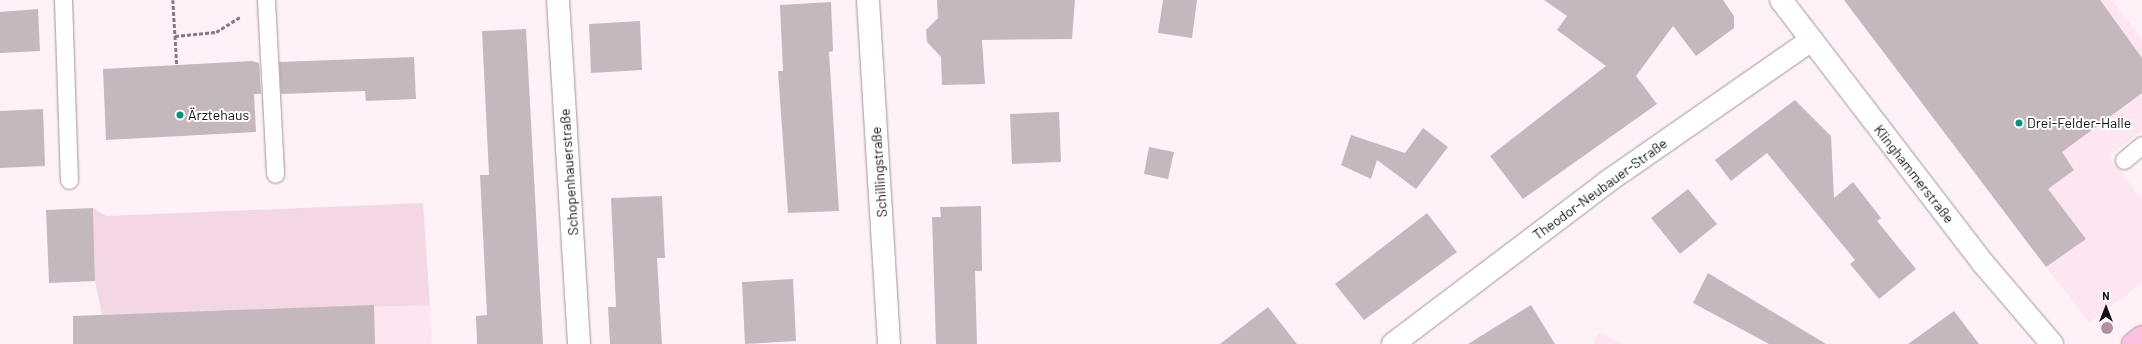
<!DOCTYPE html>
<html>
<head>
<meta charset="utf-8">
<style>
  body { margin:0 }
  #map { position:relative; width:2142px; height:344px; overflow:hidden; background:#fef2f8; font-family:Barlow,sans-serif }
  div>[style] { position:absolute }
  .built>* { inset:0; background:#fde6f1 }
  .green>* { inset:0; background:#f4d7e5 }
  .building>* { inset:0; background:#c5b7be }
  .path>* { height:2.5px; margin-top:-1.25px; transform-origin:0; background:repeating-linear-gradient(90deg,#847b7f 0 4px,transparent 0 6px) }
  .roads { filter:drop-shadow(0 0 1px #a2949b) drop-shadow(0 0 1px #a2949b) }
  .lane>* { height:17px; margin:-8.5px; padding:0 8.5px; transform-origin:8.5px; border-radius:8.5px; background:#fff }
  .street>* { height:22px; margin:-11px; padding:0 11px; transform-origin:11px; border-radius:11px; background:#fff }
  .primary>* { height:22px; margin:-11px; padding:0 11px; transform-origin:11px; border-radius:11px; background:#fcc1e1 }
  .trees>* { width:12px; height:12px; margin:-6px; border-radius:50%; background:#b091a1 }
  .dots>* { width:11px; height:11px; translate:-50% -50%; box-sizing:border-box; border:2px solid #fff; border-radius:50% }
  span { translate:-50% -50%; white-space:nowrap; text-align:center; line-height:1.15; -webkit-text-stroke:4px #fff; paint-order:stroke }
  .poi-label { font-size:14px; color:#130e10 }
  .left { translate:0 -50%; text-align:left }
  .street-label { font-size:14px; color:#130e10 }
  .north { position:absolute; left:2086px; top:288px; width:40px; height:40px; -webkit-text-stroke:3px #fff; paint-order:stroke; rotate:0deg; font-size:11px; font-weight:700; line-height:16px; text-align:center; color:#130e10 }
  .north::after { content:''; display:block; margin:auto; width:14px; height:18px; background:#130e10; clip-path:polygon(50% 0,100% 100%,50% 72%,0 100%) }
</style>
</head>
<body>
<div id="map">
  <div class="built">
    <i style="clip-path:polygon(1844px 0,2112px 0,2142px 39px,2142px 130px,2109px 156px,2142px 200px,2142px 283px,2089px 323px)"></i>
    <i style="clip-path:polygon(374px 305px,430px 305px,432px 344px,73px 344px,73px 316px)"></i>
    <i style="clip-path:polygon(1598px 333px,1623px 344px,1593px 344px)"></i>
  </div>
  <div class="green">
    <i style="clip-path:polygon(423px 203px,430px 305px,102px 315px,95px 281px,93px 208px,106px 216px)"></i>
  </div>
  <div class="building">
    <i style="clip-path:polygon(937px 0,1075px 0,1072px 39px,982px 40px,985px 84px,942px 85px,941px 57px,927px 42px,926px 30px,938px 18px)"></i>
    <i style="clip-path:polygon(1163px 0,1197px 0,1192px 38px,1158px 33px)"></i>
    <i style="clip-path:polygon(1544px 0,1723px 0,1734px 16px,1734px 28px,1696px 56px,1673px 26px,1636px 76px,1657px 104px,1523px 199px,1490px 156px,1606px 66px,1557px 30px,1567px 16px)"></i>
    <i style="clip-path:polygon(1844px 0,2100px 0,2142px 58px,2142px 93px,2062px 152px,2074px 170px,2048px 189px,2086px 239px,2046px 267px)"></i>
    <i style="clip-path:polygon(831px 2px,833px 51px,829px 52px,839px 211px,788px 213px,778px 71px,783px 71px,780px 5px)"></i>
    <i style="clip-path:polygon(38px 9px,40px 51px,0 53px,0 12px)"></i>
    <i style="clip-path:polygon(640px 21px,642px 70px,591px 73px,589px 24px)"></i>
    <i style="clip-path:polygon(526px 29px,543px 344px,477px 344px,476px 316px,487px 315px,480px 175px,489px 175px,482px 31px)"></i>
    <i style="clip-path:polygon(414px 57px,416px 99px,366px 101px,365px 91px,281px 94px,279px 62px)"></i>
    <i style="clip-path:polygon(252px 61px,259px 63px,261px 94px,254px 94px,256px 132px,106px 140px,103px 69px)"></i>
    <i style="clip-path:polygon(1795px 100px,1831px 136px,1834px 198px,1853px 182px,1881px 218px,1877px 221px,1916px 269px,1879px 299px,1850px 264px,1855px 260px,1767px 153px,1731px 181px,1715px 160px)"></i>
    <i style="clip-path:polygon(43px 109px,45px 166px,0 168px,0 111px)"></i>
    <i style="clip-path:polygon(1059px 112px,1061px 162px,1012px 164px,1010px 114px)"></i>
    <i style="clip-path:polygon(1423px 128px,1448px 147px,1416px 189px,1377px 160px,1371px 179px,1341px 165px,1351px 135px,1405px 153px)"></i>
    <i style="clip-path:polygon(1149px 147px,1174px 152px,1168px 179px,1144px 174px)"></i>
    <i style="clip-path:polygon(1688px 189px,1717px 224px,1680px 254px,1651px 218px)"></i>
    <i style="clip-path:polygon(662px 196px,665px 258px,657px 258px,662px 344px,610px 344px,608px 307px,616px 307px,611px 198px)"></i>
    <i style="clip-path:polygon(981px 206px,982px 271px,975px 271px,977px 344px,936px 344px,932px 217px,941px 217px,940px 207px)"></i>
    <i style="clip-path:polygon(93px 208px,95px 281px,49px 283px,46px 210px)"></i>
    <i style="clip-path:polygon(1427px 213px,1457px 252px,1364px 320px,1335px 284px)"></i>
    <i style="clip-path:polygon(1708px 273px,1826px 344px,1769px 344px,1693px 303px)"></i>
    <i style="clip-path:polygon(793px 279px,796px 341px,745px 344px,742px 282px)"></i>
    <i style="clip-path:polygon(374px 305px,375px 344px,73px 344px,73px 316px)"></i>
    <i style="clip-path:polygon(1531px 305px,1555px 344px,1468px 344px)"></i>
    <i style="clip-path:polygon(1268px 307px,1297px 344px,1220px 344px)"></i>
    <i style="clip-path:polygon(1954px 311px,1979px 344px,1908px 344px)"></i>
  </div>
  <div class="path">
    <i style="left:173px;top:0;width:66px;rotate:86.5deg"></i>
    <i style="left:175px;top:36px;width:41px;rotate:-5.6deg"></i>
    <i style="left:216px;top:32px;width:28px;rotate:-32deg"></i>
  </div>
  <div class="roads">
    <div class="lane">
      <i style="left:63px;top:0;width:180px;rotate:88.1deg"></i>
      <i style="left:266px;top:0;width:174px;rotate:87deg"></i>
      <i style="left:2124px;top:160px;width:23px;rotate:-40deg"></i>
    </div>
    <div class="street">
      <i style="left:558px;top:0;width:345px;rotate:86.5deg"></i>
      <i style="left:868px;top:0;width:345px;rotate:86.5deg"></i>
      <i style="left:1781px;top:0;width:330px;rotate:52.5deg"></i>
      <i style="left:1982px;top:262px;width:108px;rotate:49.5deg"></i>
      <i style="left:1393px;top:344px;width:268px;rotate:-37.1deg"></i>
      <i style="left:1607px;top:182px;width:249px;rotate:-34.8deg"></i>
    </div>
    <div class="primary">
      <i style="left:2133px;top:344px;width:11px;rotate:-38deg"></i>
    </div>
  </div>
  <div class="trees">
    <i style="left:2107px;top:328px"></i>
  </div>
  <div class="dots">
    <i style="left:180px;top:115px;background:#09927c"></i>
    <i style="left:2019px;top:123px;background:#09927c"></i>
  </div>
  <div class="poi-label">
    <span class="left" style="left:188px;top:115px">Ärztehaus</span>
    <span class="left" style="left:2027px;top:123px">Drei-Felder-Halle</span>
  </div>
  <div class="street-label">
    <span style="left:569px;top:172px;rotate:-94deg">Schopenhauerstraße</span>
    <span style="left:879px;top:172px;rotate:-94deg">Schillingstraße</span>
    <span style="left:1914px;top:174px;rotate:52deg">Klinghammerstraße</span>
    <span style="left:1600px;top:189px;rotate:-36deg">Theodor-Neubauer-Straße</span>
  </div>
  <div class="north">N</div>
</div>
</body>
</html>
